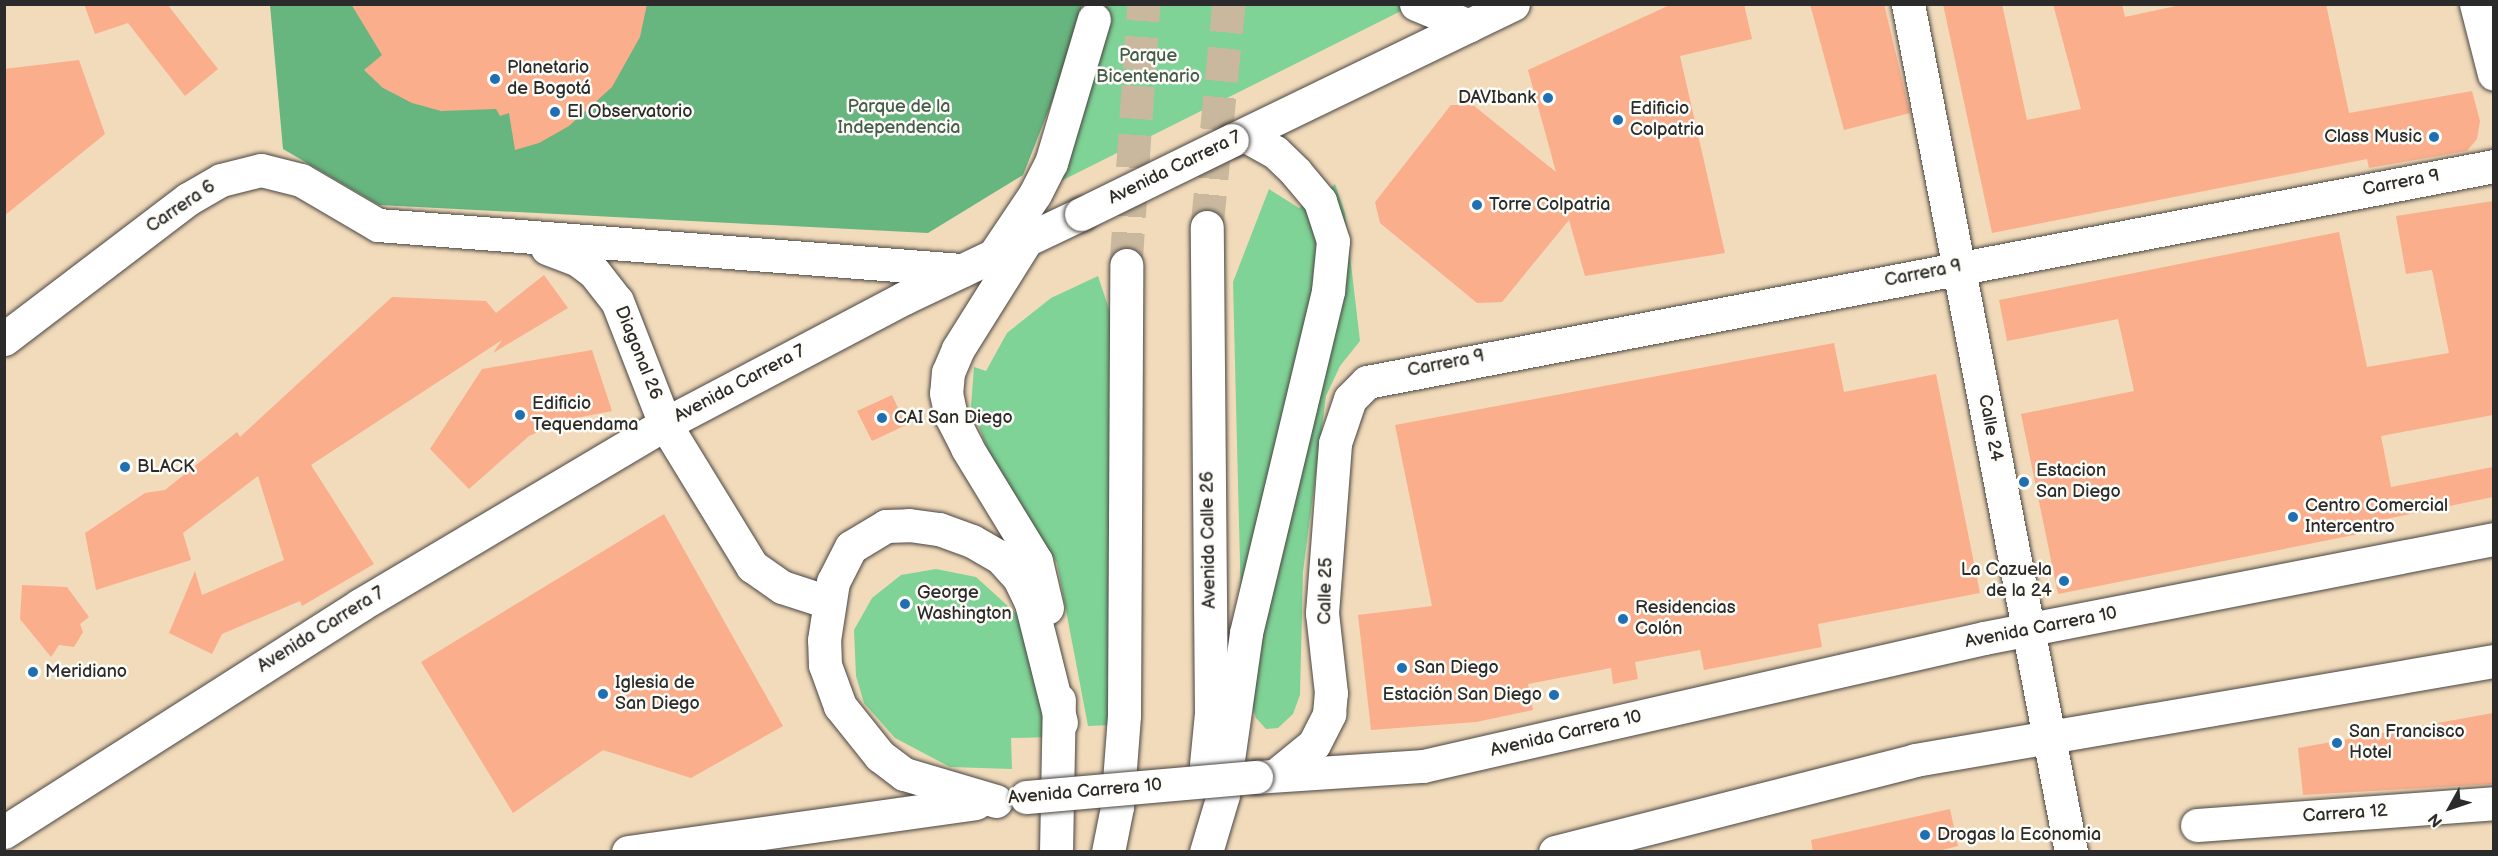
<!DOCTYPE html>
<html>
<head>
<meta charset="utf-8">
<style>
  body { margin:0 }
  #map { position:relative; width:2498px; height:856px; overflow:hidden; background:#f2dbbb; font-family:"Balsamiq Sans",sans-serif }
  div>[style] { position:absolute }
  .green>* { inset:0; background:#7fd396 }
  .forest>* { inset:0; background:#67b57f }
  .building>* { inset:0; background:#faae8c }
  .primary-tunnel>* { height:33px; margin-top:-16.5px; transform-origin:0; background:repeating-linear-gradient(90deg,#cab89e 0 33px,transparent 0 49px) }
  .roads { filter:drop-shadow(0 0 2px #494541) drop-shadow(0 0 2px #494541) }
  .minor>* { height:33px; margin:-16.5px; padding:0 16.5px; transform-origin:16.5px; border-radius:16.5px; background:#fff }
  .tertiary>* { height:33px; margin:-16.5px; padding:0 16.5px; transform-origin:16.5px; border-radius:16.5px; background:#fff }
  .primary>* { height:33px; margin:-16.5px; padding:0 16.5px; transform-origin:16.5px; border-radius:16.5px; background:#fff }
  .bridges { filter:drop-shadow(0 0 2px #494541) drop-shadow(0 0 2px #494541) }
  .tertiary-bridge>* { height:33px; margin:-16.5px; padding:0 16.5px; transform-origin:16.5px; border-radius:16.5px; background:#fff }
  .primary-bridge>* { height:33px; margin:-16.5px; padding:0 16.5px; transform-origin:16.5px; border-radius:16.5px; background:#fff }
  .dots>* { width:16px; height:16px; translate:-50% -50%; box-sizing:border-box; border:3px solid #fdfcf7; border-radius:50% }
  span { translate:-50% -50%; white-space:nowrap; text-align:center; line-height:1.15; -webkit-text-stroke:5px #fdfcf7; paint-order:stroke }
  .park-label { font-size:18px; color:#445d4b }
  .poi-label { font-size:18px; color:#2b2b2b }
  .left { translate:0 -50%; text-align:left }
  .right { translate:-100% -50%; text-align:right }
  .street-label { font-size:18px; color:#2b2b2b }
  .frame { position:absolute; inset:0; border:6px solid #2b2b2b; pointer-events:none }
  .north { position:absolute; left:2420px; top:778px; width:60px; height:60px; -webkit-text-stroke:4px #fdfcf7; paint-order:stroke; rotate:230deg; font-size:16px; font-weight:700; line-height:24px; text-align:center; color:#2b2b2b }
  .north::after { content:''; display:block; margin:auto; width:21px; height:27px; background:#2b2b2b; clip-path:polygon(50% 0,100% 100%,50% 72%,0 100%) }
</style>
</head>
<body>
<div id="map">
  <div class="green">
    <i style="clip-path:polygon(1398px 4px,1405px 9px,1035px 194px,1097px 5px)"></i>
    <i style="clip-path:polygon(1335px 184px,1345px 213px,1360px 341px,1340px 366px,1326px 396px,1303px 572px,1300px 695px,1293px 714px,1278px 728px,1266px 729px,1256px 718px,1247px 692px,1321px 370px,1321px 196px)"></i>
    <i style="clip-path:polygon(1269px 189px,1299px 208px,1304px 205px,1316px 230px,1320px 256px,1241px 604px,1233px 282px)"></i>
    <i style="clip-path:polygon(1098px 276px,1110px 312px,1113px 725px,1088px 726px,1057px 563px,992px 461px,971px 406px,974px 367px,986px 371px,1007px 333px,1051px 298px)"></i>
    <i style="clip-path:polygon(936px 569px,976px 577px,1020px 617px,1052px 737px,1011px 738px,1012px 769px,950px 767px,895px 738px,864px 703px,856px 676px,854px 630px,872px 598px,901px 575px)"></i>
  </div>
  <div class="forest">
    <i style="clip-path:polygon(270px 5px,1082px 5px,1059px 84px,1023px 175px,928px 233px,379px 205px,283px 149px)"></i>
  </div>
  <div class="building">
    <i style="clip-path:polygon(84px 4px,167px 4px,218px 69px,185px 96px,128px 23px,95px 34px)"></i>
    <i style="clip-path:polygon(351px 4px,647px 4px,640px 37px,612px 87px,569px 126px,539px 143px,515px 150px,509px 113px,500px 116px,496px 109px,441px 111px,412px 103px,383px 88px,364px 70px,382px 55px)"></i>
    <i style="clip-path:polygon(1672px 4px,1744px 4px,1752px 39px,1680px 56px,1725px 253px,1585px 276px,1569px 220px,1502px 302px,1477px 303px,1380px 223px,1375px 202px,1451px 105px,1473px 105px,1556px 172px,1528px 70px)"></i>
    <i style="clip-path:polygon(1810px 4px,1884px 4px,1910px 113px,1844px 130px)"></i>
    <i style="clip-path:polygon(1943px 4px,2002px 4px,2027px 120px,2081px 109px,2053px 4px,2122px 4px,2125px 17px,2185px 4px,2326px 4px,2349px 113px,2472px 91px,2480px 121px,2477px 139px,2467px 151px,2369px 168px,2367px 159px,1992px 233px)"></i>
    <i style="clip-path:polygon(79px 60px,105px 134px,4px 216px,4px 69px)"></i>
    <i style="clip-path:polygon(2493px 201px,2493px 415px,2381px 436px,2391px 487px,2493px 467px,2493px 497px,2357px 525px,2359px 534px,2058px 594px,2021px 414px,2134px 391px,2118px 319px,2007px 341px,1999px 300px,2339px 232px,2367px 367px,2449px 353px,2432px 270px,2406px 274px,2396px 216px)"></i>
    <i style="clip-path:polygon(544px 275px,568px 308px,493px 353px,502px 340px,311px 465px,374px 564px,302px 606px,300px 601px,222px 634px,212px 654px,169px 633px,195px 571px,202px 595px,284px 560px,258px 476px,183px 533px,191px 560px,96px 590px,85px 533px,145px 493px,165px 490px,237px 432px,240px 437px,392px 297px,486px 301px,496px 313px)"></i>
    <i style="clip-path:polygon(1834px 343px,1844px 392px,1936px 374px,1980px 593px,1818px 624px,1822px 647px,1704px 670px,1700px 650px,1635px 662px,1638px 679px,1613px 684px,1611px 668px,1528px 684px,1533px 710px,1476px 722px,1371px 730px,1358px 615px,1432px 606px,1395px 425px)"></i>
    <i style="clip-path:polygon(592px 350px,612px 411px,566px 420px,529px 436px,469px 489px,430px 449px,482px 369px)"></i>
    <i style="clip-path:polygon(892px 395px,906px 425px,872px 441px,857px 411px)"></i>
    <i style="clip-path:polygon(664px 514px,783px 726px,691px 778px,603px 750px,513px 813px,421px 662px)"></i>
    <i style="clip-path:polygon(22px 585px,67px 587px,89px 617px,80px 624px,83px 632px,74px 647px,59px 645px,51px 657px,20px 619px)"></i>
    <i style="clip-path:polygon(2493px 713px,2493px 784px,2303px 795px,2298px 748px)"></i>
    <i style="clip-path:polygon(1950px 809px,1958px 846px,1934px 852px,1813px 852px,1811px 840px)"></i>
  </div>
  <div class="primary-tunnel">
    <i style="left:1207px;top:227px;width:224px;rotate:-84.4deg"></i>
    <i style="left:1126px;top:265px;width:262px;rotate:-86.1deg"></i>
  </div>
  <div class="roads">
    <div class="minor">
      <i style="left:2476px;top:4px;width:72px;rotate:75.6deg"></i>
      <i style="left:547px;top:248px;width:33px;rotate:21deg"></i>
      <i style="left:578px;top:260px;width:20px;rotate:37deg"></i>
      <i style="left:594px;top:272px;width:37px;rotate:52deg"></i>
      <i style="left:617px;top:301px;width:132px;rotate:68.7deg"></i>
      <i style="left:665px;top:424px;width:167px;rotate:58.5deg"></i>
      <i style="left:752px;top:566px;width:37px;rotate:35deg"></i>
      <i style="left:782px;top:587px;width:48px;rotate:18.1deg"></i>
      <i style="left:4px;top:339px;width:231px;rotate:-37.3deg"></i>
      <i style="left:188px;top:199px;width:38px;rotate:-30deg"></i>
      <i style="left:221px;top:180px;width:41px;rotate:-14deg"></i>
      <i style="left:261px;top:170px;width:41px;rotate:14deg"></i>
      <i style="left:301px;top:180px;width:89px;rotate:30.3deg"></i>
      <i style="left:378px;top:225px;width:586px;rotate:4.41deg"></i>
      <i style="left:2197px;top:825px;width:298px;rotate:-4.2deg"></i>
    </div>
    <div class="tertiary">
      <i style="left:1908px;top:4px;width:864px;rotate:79.12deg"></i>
      <i style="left:1232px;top:140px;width:312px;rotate:-25.8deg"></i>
      <i style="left:1276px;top:775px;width:49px;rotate:-39.2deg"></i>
      <i style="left:1314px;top:744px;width:34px;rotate:-63deg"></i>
      <i style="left:1329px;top:714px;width:21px;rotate:-85deg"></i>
      <i style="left:1331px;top:693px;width:81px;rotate:-96.4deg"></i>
      <i style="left:1322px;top:613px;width:170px;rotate:-85.6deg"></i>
      <i style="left:1335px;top:443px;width:46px;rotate:-71.2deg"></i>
      <i style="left:1350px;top:399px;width:24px;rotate:-45deg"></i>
      <i style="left:1367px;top:382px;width:1148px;rotate:-10.85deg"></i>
      <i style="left:4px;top:832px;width:422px;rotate:-32.5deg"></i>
      <i style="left:360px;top:605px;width:355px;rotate:-30.7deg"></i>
      <i style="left:665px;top:424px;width:270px;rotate:-27.8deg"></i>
      <i style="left:904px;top:298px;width:196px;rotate:-25.4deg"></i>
    </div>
    <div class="primary">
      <i style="left:1416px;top:4px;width:57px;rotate:22.5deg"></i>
      <i style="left:1027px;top:239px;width:130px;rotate:122.1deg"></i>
      <i style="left:958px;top:349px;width:25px;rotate:113deg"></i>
      <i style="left:948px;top:372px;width:21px;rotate:95deg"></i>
      <i style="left:946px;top:393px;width:24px;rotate:78deg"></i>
      <i style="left:951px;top:416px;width:36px;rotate:63deg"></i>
      <i style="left:967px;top:448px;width:132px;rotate:58.6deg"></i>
      <i style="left:1036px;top:561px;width:48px;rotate:76.8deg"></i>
      <i style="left:994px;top:255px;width:73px;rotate:-56.1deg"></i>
      <i style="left:1035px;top:194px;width:35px;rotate:-63deg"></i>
      <i style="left:1051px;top:163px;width:150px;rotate:-73.4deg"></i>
      <i style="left:1206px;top:764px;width:51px;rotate:-84.4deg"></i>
      <i style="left:1211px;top:713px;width:486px;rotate:-90.5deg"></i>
      <i style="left:1256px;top:777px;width:167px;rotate:-3.8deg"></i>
      <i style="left:1423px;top:766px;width:575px;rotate:-12.85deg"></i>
      <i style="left:1984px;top:638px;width:520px;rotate:-10.99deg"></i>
      <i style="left:996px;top:801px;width:96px;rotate:-163.6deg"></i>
      <i style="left:904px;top:774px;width:30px;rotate:-143deg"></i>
      <i style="left:880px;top:756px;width:64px;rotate:-128.7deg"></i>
      <i style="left:840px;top:706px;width:44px;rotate:-110.1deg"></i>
      <i style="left:825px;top:665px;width:25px;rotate:-92deg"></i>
      <i style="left:824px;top:640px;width:59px;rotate:-81.2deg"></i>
      <i style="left:833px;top:582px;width:39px;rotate:-63deg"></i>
      <i style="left:851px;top:547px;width:41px;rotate:-31deg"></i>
      <i style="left:886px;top:526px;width:23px;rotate:-2deg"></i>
      <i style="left:909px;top:525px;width:30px;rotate:8deg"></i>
      <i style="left:939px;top:529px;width:35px;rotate:20deg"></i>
      <i style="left:972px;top:541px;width:34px;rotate:30deg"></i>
      <i style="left:1001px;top:558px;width:27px;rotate:48deg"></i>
      <i style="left:1019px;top:578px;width:28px;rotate:64deg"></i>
      <i style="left:1031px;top:603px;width:123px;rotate:75.9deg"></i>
      <i style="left:628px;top:852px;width:351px;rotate:-8deg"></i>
      <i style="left:1056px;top:852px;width:152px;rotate:-88.9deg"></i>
      <i style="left:1108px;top:852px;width:46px;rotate:-78.7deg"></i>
      <i style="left:1117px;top:807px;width:92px;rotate:-85.6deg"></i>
      <i style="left:1124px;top:715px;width:450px;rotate:-89.7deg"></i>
      <i style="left:1206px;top:852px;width:59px;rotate:-73.4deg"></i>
      <i style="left:1223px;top:795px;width:164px;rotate:-81.9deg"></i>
      <i style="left:1246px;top:633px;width:352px;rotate:-76.5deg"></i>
      <i style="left:1328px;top:291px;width:50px;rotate:-84.3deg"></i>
      <i style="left:1333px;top:241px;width:42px;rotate:-108deg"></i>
      <i style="left:1320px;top:201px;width:38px;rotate:-130deg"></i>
      <i style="left:1296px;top:172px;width:29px;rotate:-136deg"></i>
      <i style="left:1275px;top:152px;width:35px;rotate:-151deg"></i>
      <i style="left:1555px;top:852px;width:372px;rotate:-14.3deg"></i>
      <i style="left:1915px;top:760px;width:587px;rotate:-9.7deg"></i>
    </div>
  </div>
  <div class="bridges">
    <div class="tertiary-bridge">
      <i style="left:1081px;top:214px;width:168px;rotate:-26.1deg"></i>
    </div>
    <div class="primary-bridge">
      <i style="left:1026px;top:797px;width:231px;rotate:-5deg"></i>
    </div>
  </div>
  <div class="dots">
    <i style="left:495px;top:79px;background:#1f6fb2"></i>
    <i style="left:1548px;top:98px;background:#1f6fb2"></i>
    <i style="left:555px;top:112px;background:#1f6fb2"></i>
    <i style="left:1618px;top:120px;background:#1f6fb2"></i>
    <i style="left:2434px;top:137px;background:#1f6fb2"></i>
    <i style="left:1477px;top:205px;background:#1f6fb2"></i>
    <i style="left:520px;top:415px;background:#1f6fb2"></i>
    <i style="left:882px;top:418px;background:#1f6fb2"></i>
    <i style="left:125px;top:467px;background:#1f6fb2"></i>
    <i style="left:2024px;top:482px;background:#1f6fb2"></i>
    <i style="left:2293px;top:517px;background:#1f6fb2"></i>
    <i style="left:2064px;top:581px;background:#1f6fb2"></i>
    <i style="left:905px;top:604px;background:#1f6fb2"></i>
    <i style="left:1623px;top:619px;background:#1f6fb2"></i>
    <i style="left:1402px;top:668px;background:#1f6fb2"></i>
    <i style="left:33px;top:672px;background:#1f6fb2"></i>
    <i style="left:603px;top:694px;background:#1f6fb2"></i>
    <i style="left:1554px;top:695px;background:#1f6fb2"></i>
    <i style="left:2337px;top:743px;background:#1f6fb2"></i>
    <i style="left:1925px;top:835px;background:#1f6fb2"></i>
  </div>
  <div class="park-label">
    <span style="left:1148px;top:67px">Parque<br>Bicentenario</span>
    <span style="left:899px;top:118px">Parque de la<br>Independencia</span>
  </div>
  <div class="poi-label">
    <span class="left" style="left:507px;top:79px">Planetario<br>de Bogotá</span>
    <span class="right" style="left:1536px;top:98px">DAVIbank</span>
    <span class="left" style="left:1630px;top:120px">Edificio<br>Colpatria</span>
    <span class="left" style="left:567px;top:112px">El Observatorio</span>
    <span class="right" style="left:2422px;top:137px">Class Music</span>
    <span class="left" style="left:1489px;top:205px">Torre Colpatria</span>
    <span class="left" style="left:532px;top:415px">Edificio<br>Tequendama</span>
    <span class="left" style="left:894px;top:418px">CAI San Diego</span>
    <span class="left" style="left:137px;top:467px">BLACK</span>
    <span class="left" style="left:2036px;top:482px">Estacion<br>San Diego</span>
    <span class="left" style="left:2305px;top:517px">Centro Comercial<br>Intercentro</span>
    <span class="right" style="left:2052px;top:581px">La Cazuela<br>de la 24</span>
    <span class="left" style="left:917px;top:604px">George<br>Washington</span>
    <span class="left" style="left:1635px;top:619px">Residencias<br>Colón</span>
    <span class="left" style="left:1414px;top:668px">San Diego</span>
    <span class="left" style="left:45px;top:672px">Meridiano</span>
    <span class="left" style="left:615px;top:694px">Iglesia de<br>San Diego</span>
    <span class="right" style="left:1542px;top:695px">Estación San Diego</span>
    <span class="left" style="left:2349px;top:743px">San Francisco<br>Hotel</span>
    <span class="left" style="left:1937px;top:835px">Drogas la Economia</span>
  </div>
  <div class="street-label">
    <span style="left:1175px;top:168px;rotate:-26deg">Avenida Carrera 7</span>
    <span style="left:2401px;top:183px;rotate:-11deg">Carrera 9</span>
    <span style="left:181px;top:207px;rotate:-34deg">Carrera 6</span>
    <span style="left:1923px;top:274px;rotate:-11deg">Carrera 9</span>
    <span style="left:638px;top:353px;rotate:68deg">Diagonal 26</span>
    <span style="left:1446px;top:364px;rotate:-11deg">Carrera 9</span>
    <span style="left:740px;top:384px;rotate:-28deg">Avenida Carrera 7</span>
    <span style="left:1990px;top:428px;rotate:79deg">Calle 24</span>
    <span style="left:1209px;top:540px;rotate:-91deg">Avenida Calle 26</span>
    <span style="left:1326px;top:591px;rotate:-89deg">Calle 25</span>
    <span style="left:2041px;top:628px;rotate:-11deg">Avenida Carrera 10</span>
    <span style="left:321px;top:630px;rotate:-32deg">Avenida Carrera 7</span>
    <span style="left:1566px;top:734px;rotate:-13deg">Avenida Carrera 10</span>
    <span style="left:1085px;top:792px;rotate:-5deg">Avenida Carrera 10</span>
    <span style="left:2345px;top:814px;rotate:-4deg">Carrera 12</span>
  </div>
  <div class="frame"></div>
  <div class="north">N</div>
</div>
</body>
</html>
